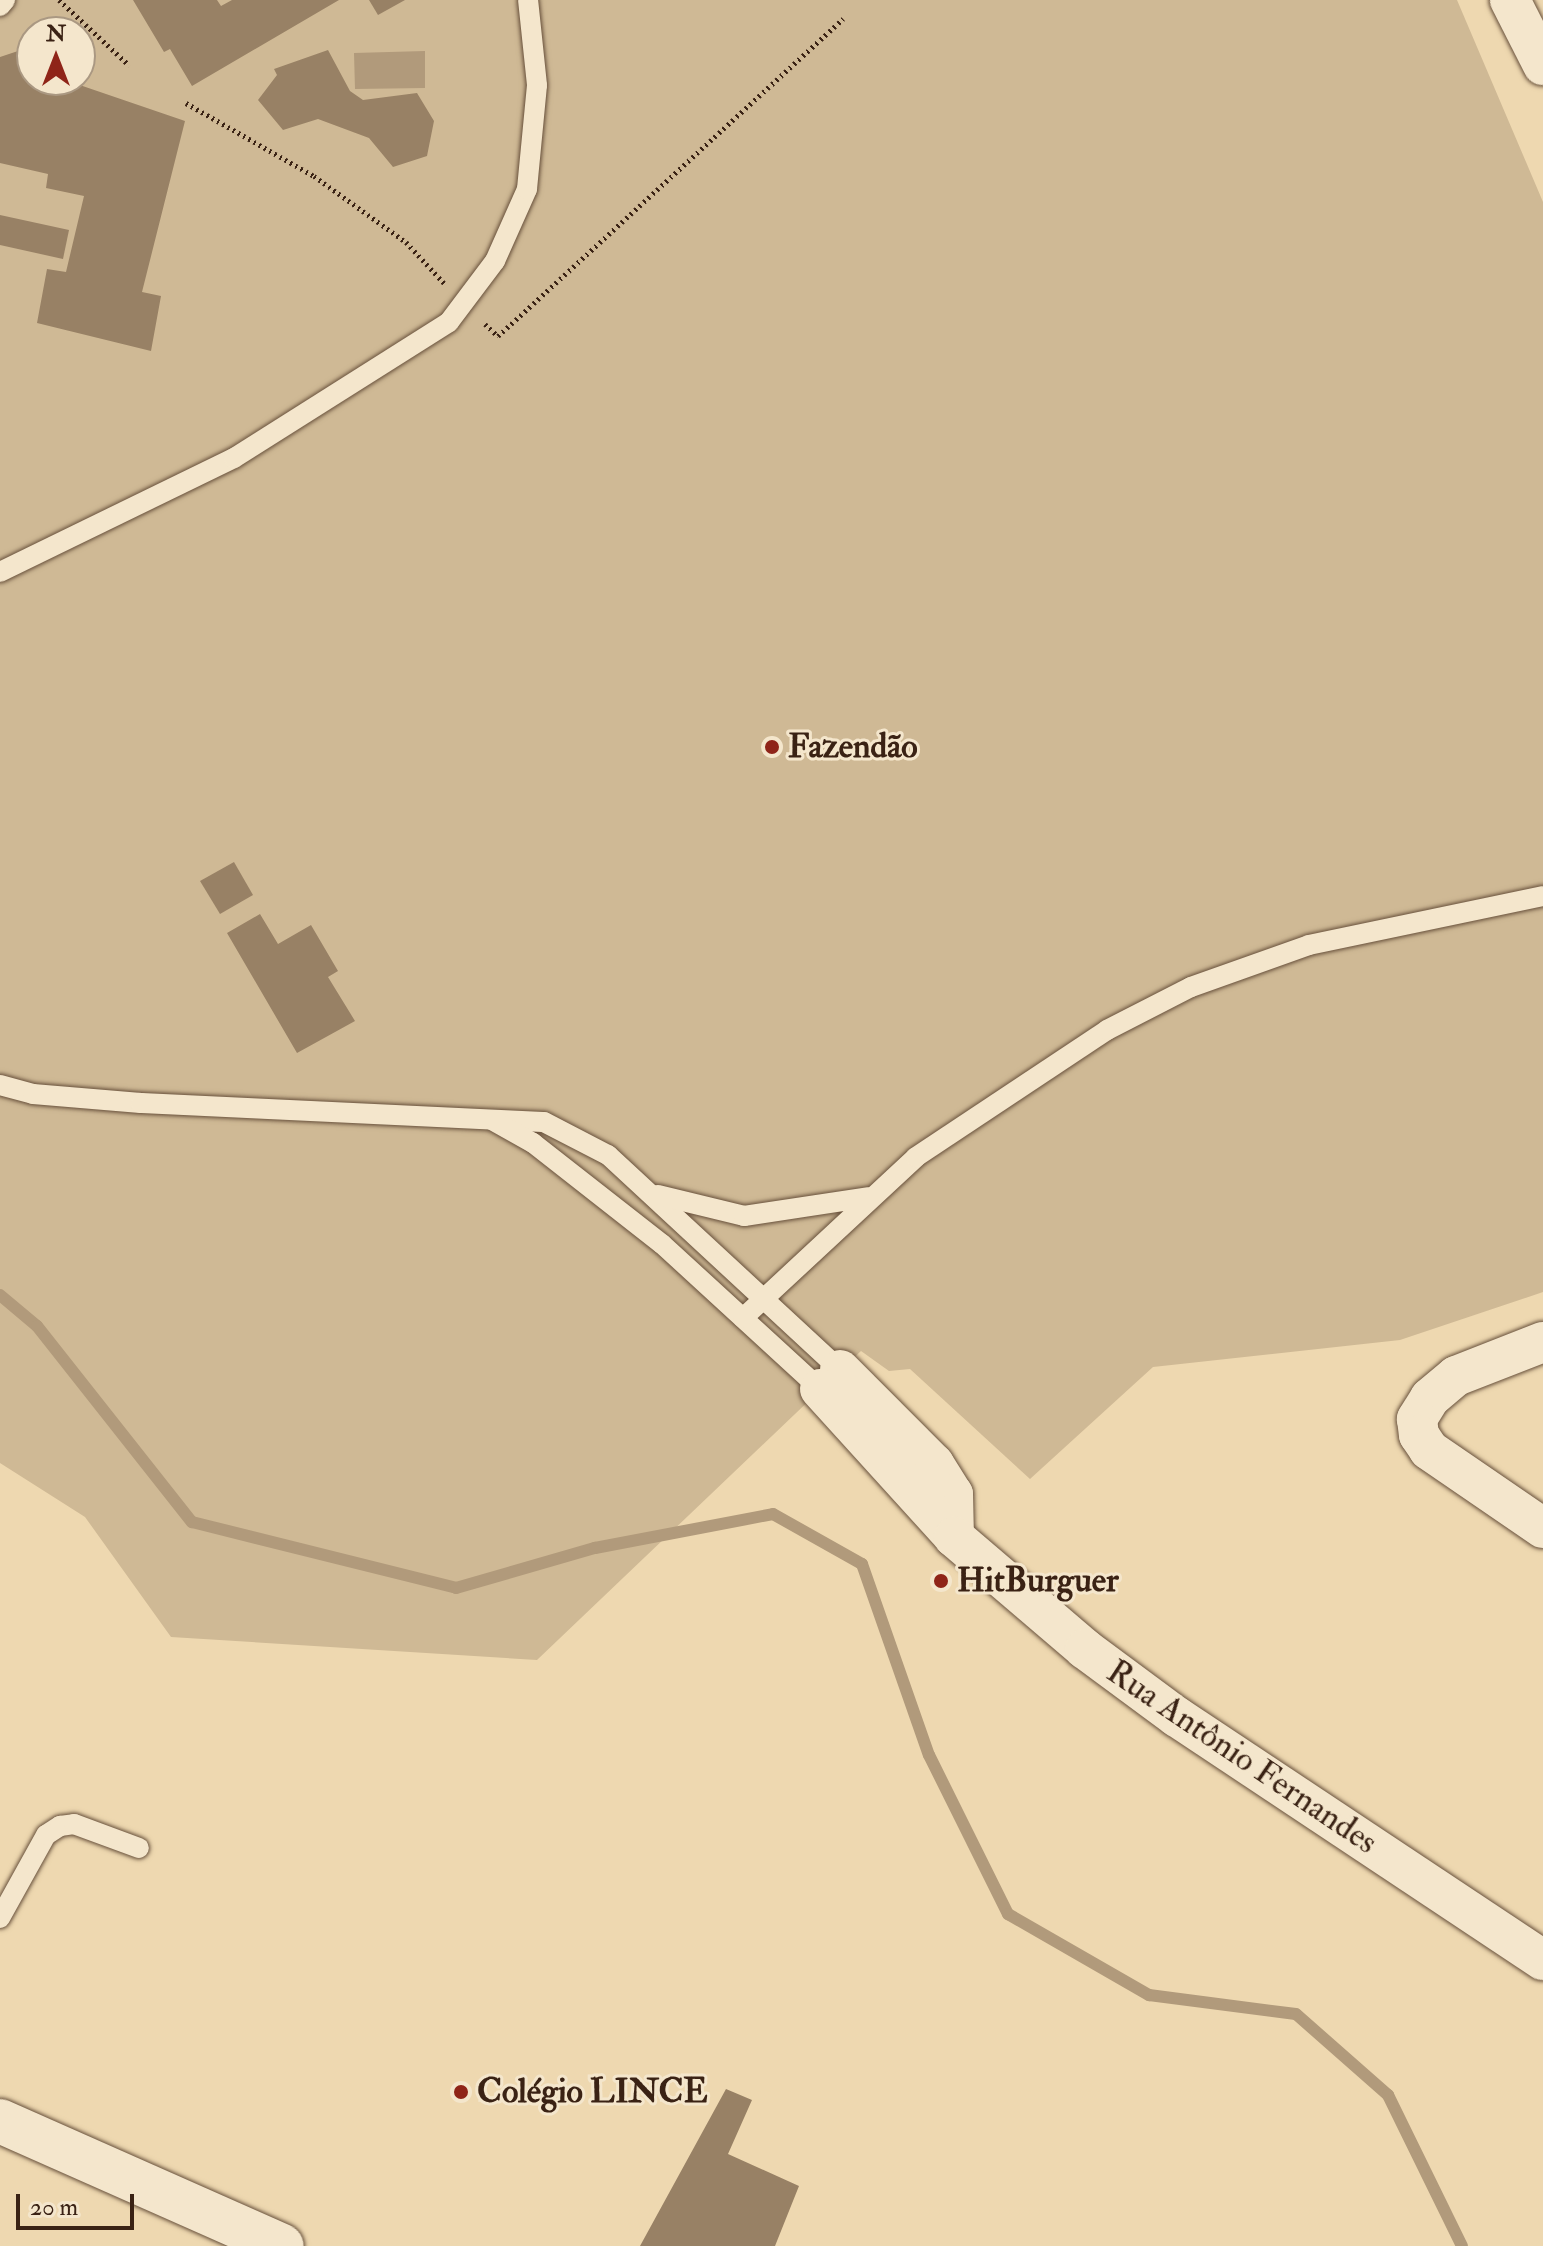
<!DOCTYPE html>
<html>
<head>
<meta charset="utf-8">
<style>
  body { margin:0 }
  #map { position:relative; width:1543px; height:2246px; overflow:hidden; background:#eed8b0; font-family:"IM FELL Double Pica",serif }
  div>[style] { position:absolute }
  .green>* { inset:0; background:#cfb995 }
  .water>* { inset:0; background:#b19a7b }
  .stream>* { height:12px; margin:-6px; padding:0 6px; transform-origin:6px; border-radius:6px; background:#b19a7b }
  .building>* { inset:0; background:#988165 }
  .path>* { height:5px; margin-top:-2.5px; transform-origin:0; background:repeating-linear-gradient(90deg,#3a2214 0 2px,transparent 0 6px) }
  .roads { filter:drop-shadow(0 0 2px #67503b) drop-shadow(0 0 2px #67503b) }
  .lane>* { height:20px; margin:-10px; padding:0 10px; transform-origin:10px; border-radius:10px; background:#f4e6cc }
  .street>* { height:40px; margin:-20px; padding:0 20px; transform-origin:20px; border-radius:20px; background:#f4e6cc }
  .secondary>* { height:44px; margin:-22px; padding:0 22px; transform-origin:22px; border-radius:22px; background:#f4e6cc }
  .dots>* { width:22px; height:22px; translate:-50% -50%; box-sizing:border-box; border:4px solid #f4e6cc; border-radius:50% }
  span { translate:-50% -50%; white-space:nowrap; text-align:center; line-height:1.15; -webkit-text-stroke:6px #f4e6cc; paint-order:stroke }
  .poi-label { font-size:34px; color:#3a2214; font-weight:700 }
  .left { translate:0 -50%; text-align:left }
  .street-label { font-size:34px; color:#3a2214 }
  .north { position:absolute; left:16px; top:16px; width:80px; height:80px; box-sizing:border-box; background:#f4e6cc; border:2px solid #aa9882; border-radius:50%; rotate:0deg; font-size:22px; font-weight:700; line-height:32px; text-align:center; color:#3a2214 }
  .north::after { content:''; display:block; margin:auto; width:28px; height:36px; background:#8f2418; clip-path:polygon(50% 0,100% 100%,50% 72%,0 100%) }
  .scale { position:absolute; left:16px; top:2194px; width:118px; height:36px; box-sizing:border-box; border:4px solid #3a2214; border-top:0; padding-left:10px; font-size:24px; line-height:28px; white-space:nowrap; color:#3a2214; -webkit-text-stroke:6px #f4e6cc; paint-order:stroke }
</style>
</head>
<body>
<div id="map">
  <div class="green">
    <i style="clip-path:polygon(evenodd,0 0,1457px 0,1543px 202px,1543px 1292px,1400px 1340px,1153px 1367px,1030px 1479px,910px 1369px,889px 1371px,861px 1351px,537px 1660px,171px 1637px,85px 1517px,0 1463px,0 0,32px 32px,80px 32px,80px 80px,32px 80px,32px 32px)"></i>
  </div>
  <div class="water">
    <i style="clip-path:polygon(425px 51px,425px 88px,355px 89px,354px 53px)"></i>
  </div>
  <div class="stream">
    <i style="left:0;top:1295px;width:48px;rotate:40deg"></i>
    <i style="left:37px;top:1326px;width:250px;rotate:51.7deg"></i>
    <i style="left:192px;top:1522px;width:272px;rotate:14deg"></i>
    <i style="left:456px;top:1588px;width:145px;rotate:-16.1deg"></i>
    <i style="left:595px;top:1548px;width:181px;rotate:-10.8deg"></i>
    <i style="left:773px;top:1514px;width:102px;rotate:29.3deg"></i>
    <i style="left:862px;top:1564px;width:202px;rotate:70.7deg"></i>
    <i style="left:929px;top:1755px;width:178px;rotate:63.6deg"></i>
    <i style="left:1008px;top:1914px;width:163px;rotate:29.9deg"></i>
    <i style="left:1149px;top:1995px;width:148px;rotate:7.4deg"></i>
    <i style="left:1296px;top:2014px;width:123px;rotate:41.4deg"></i>
    <i style="left:1388px;top:2095px;width:168px;rotate:63.9deg"></i>
  </div>
  <div class="building">
    <i style="clip-path:polygon(133px 0,217px 0,221px 6px,232px 0,339px 0,192px 86px,170px 49px,164px 52px)"></i>
    <i style="clip-path:polygon(369px 0,405px 0,378px 15px)"></i>
    <i style="clip-path:polygon(328px 50px,350px 91px,363px 100px,417px 93px,434px 121px,427px 156px,393px 167px,369px 138px,318px 119px,283px 130px,258px 100px,277px 75px,274px 69px)"></i>
    <i style="clip-path:polygon(18px 51px,32px 55px,32px 80px,65px 80px,185px 121px,142px 292px,161px 296px,151px 351px,37px 323px,47px 269px,66px 272px,84px 196px,46px 188px,48px 174px,0 163px,0 57px)"></i>
    <i style="clip-path:polygon(0 215px,69px 230px,63px 259px,0 245px)"></i>
    <i style="clip-path:polygon(234px 862px,253px 895px,220px 914px,200px 881px)"></i>
    <i style="clip-path:polygon(260px 914px,278px 944px,311px 925px,338px 971px,328px 977px,355px 1021px,297px 1053px,227px 933px)"></i>
    <i style="clip-path:polygon(726px 2089px,752px 2100px,728px 2154px,799px 2186px,775px 2246px,640px 2246px)"></i>
  </div>
  <div class="path">
    <i style="left:59px;top:0;width:96px;rotate:42.9deg"></i>
    <i style="left:186px;top:103px;width:147px;rotate:29.7deg"></i>
    <i style="left:314px;top:176px;width:113px;rotate:35.7deg"></i>
    <i style="left:406px;top:242px;width:56px;rotate:47.2deg"></i>
    <i style="left:485px;top:324px;width:18px;rotate:43deg"></i>
    <i style="left:498px;top:336px;width:469px;rotate:-42.6deg"></i>
  </div>
  <div class="roads">
    <div class="lane">
      <i style="left:0;top:6px;width:8px;rotate:-50deg"></i>
      <i style="left:0;top:572px;width:260px;rotate:-26deg"></i>
      <i style="left:234px;top:458px;width:254px;rotate:-32.3deg"></i>
      <i style="left:449px;top:322px;width:76px;rotate:-53deg"></i>
      <i style="left:495px;top:261px;width:79px;rotate:-66deg"></i>
      <i style="left:527px;top:189px;width:104px;rotate:-84.5deg"></i>
      <i style="left:537px;top:85px;width:85px;rotate:-96deg"></i>
      <i style="left:0;top:1085px;width:34px;rotate:15deg"></i>
      <i style="left:33px;top:1094px;width:108px;rotate:4.8deg"></i>
      <i style="left:141px;top:1103px;width:403px;rotate:2.7deg"></i>
      <i style="left:544px;top:1122px;width:72px;rotate:27.3deg"></i>
      <i style="left:608px;top:1155px;width:316px;rotate:42.8deg"></i>
      <i style="left:492px;top:1120px;width:47px;rotate:29.3deg"></i>
      <i style="left:533px;top:1143px;width:164px;rotate:38.1deg"></i>
      <i style="left:662px;top:1244px;width:214px;rotate:42.5deg"></i>
      <i style="left:658px;top:1195px;width:89px;rotate:13.7deg"></i>
      <i style="left:744px;top:1216px;width:126px;rotate:-8.6deg"></i>
      <i style="left:743px;top:1318px;width:236px;rotate:-42.9deg"></i>
      <i style="left:916px;top:1157px;width:229px;rotate:-33.6deg"></i>
      <i style="left:1107px;top:1030px;width:94px;rotate:-27.1deg"></i>
      <i style="left:1191px;top:987px;width:125px;rotate:-19.6deg"></i>
      <i style="left:1309px;top:945px;width:239px;rotate:-11.8deg"></i>
      <i style="left:0;top:1918px;width:95px;rotate:-61deg"></i>
      <i style="left:46px;top:1835px;width:17px;rotate:-33deg"></i>
      <i style="left:60px;top:1826px;width:14px;rotate:-8deg"></i>
      <i style="left:74px;top:1824px;width:69px;rotate:20.3deg"></i>
    </div>
    <div class="street">
      <i style="left:1510px;top:0;width:73px;rotate:63.1deg"></i>
      <i style="left:1543px;top:1342px;width:93px;rotate:158.7deg"></i>
      <i style="left:1456px;top:1376px;width:34px;rotate:140deg"></i>
      <i style="left:1430px;top:1398px;width:25px;rotate:122deg"></i>
      <i style="left:1417px;top:1419px;width:16px;rotate:83deg"></i>
      <i style="left:1419px;top:1435px;width:18px;rotate:56deg"></i>
      <i style="left:1429px;top:1450px;width:138px;rotate:34.4deg"></i>
      <i style="left:840px;top:1370px;width:133px;rotate:45deg"></i>
      <i style="left:934px;top:1464px;width:36px;rotate:58deg"></i>
      <i style="left:953px;top:1494px;width:43px;rotate:88.7deg"></i>
      <i style="left:820px;top:1389px;width:200px;rotate:47.8deg"></i>
      <i style="left:954px;top:1537px;width:172px;rotate:40.5deg"></i>
      <i style="left:1085px;top:1649px;width:114px;rotate:36.5deg"></i>
      <i style="left:1177px;top:1717px;width:439px;rotate:33.6deg"></i>
    </div>
    <div class="secondary">
      <i style="left:0;top:2121px;width:308px;rotate:23.9deg"></i>
    </div>
  </div>
  <div class="dots">
    <i style="left:772px;top:747px;background:#8f2418"></i>
    <i style="left:941px;top:1581px;background:#8f2418"></i>
    <i style="left:461px;top:2092px;background:#8f2418"></i>
  </div>
  <div class="poi-label">
    <span class="left" style="left:788px;top:747px">Fazendão</span>
    <span class="left" style="left:957px;top:1581px">HitBurguer</span>
    <span class="left" style="left:477px;top:2092px">Colégio LINCE</span>
  </div>
  <div class="street-label">
    <span style="left:1242px;top:1757px;rotate:34deg">Rua Antônio Fernandes</span>
  </div>
  <div class="north">N</div>
  <div class="scale">20 m</div>
</div>
</body>
</html>
